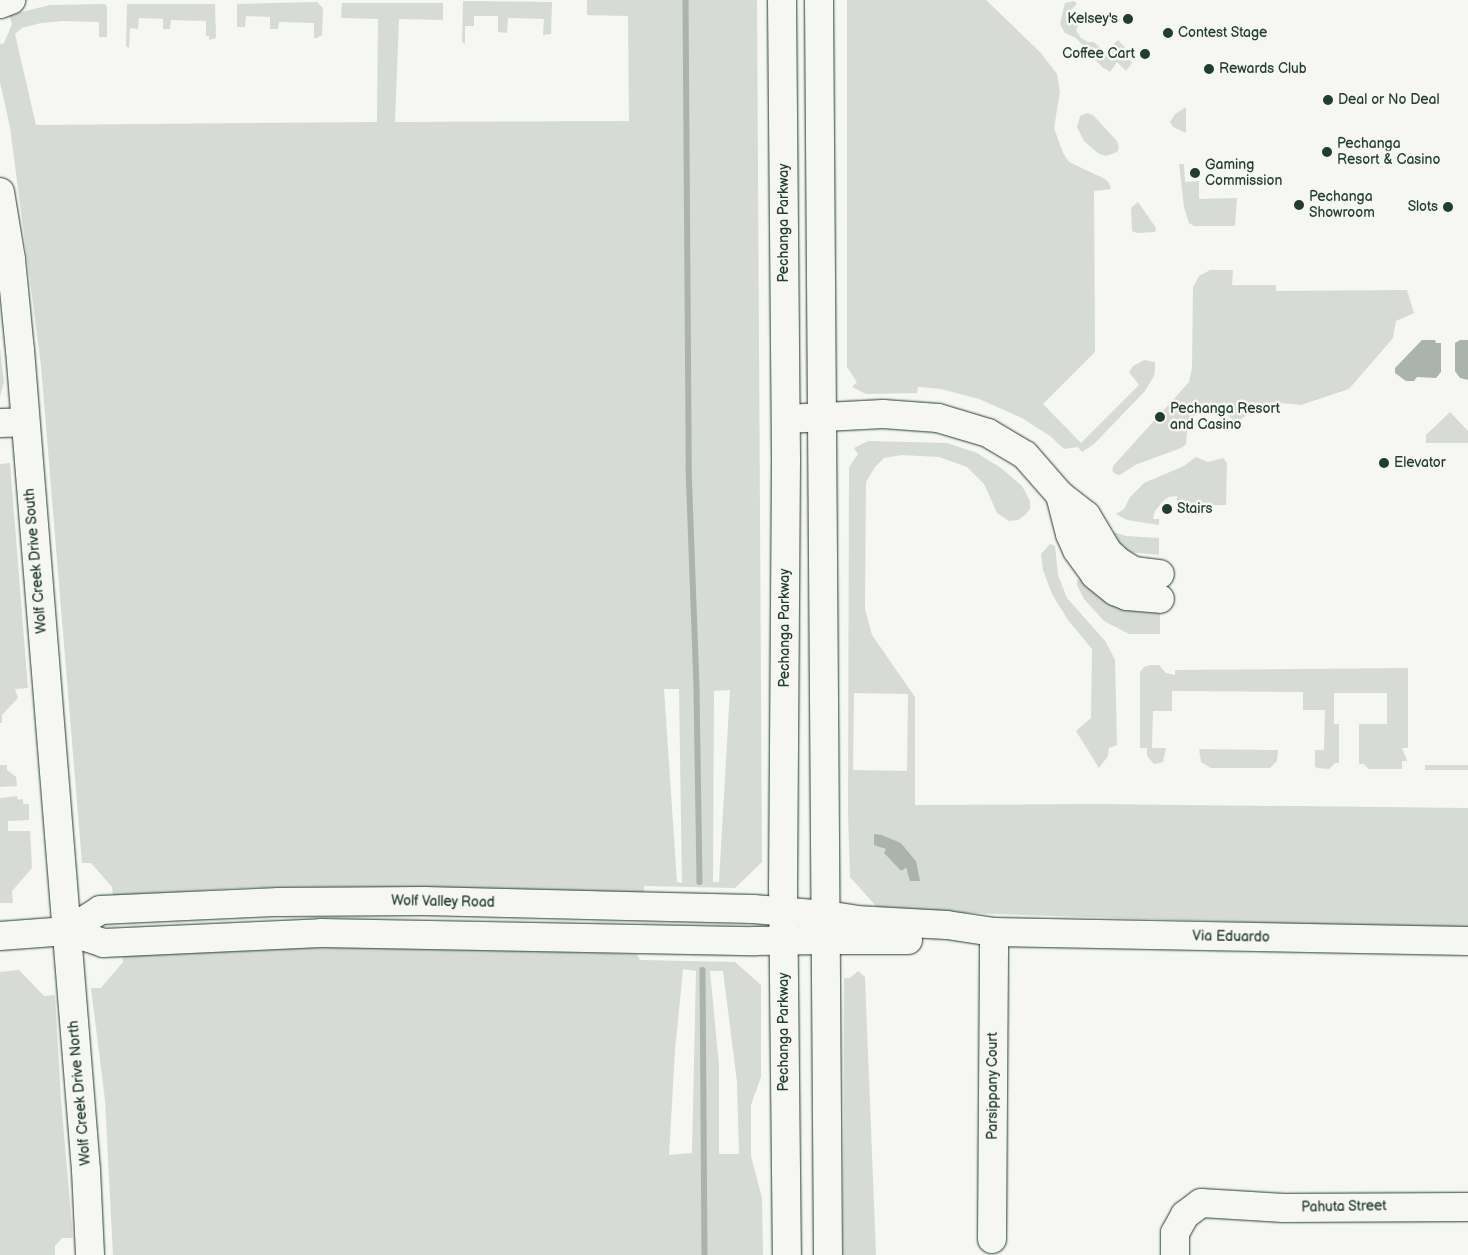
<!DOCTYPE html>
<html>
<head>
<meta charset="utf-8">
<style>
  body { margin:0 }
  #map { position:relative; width:1468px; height:1255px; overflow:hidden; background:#f6f6f2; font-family:"Balsamiq Sans",sans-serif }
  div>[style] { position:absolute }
  .green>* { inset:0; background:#d6dbd6 }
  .water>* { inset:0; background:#aab3ae }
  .stream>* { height:5.5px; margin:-2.75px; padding:0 2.75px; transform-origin:2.75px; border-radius:2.75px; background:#aab3ae }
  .roads { filter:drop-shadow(0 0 1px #1f3d34) drop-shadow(0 0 1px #1f3d34) }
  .minor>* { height:28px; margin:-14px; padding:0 14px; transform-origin:14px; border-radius:14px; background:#f6f6f2 }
  .major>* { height:28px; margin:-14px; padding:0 14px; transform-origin:14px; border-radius:14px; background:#f6f6f2 }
  .dots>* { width:14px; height:14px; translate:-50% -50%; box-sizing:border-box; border:2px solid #f6f6f2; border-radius:50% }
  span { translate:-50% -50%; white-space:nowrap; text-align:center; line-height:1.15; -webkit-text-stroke:5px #f6f6f2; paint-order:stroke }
  .poi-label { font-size:14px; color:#1f3d34 }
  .right { translate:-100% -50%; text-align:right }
  .left { translate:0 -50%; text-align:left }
  .street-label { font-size:14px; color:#1f3d34 }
</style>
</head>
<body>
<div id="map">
  <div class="green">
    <i style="clip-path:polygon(evenodd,587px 0,757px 0,762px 862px,735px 888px,644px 886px,644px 894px,312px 887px,240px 888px,113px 896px,112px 887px,91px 863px,82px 863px,41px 366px,10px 127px,0 82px,0 44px,4px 43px,12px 24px,9px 15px,50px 5px,105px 4px,107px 7px,107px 37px,99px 37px,99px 22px,63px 21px,41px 23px,22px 28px,15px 34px,36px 125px,377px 122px,378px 19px,341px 18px,342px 3px,443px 3px,443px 20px,399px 19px,395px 122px,629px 121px,628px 16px,587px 15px,587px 0,664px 689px,679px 689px,682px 883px,677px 882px,664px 689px,587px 0,730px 690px,719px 882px,713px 882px,714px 691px,730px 690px)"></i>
    <i style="clip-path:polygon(847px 0,986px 0,1040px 52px,1057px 74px,1060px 92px,1054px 128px,1063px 153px,1069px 162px,1105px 179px,1109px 183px,1111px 189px,1094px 191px,1095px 352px,1043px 404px,1081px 443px,1139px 385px,1129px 372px,1133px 366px,1144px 360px,1155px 362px,1155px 369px,1154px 376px,1145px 391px,1094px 444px,1082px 452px,1078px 447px,1064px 449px,1050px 436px,1022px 418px,979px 399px,941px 389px,918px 387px,917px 393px,866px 394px,852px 387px,857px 382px,847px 367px)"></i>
    <i style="clip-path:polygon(463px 1px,552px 2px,551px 34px,543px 35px,544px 19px,508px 18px,507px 33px,498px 32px,498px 16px,474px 16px,474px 26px,465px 26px,465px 44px,462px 42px)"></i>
    <i style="clip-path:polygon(1074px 1px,1077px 4px,1067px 14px,1078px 26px,1076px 30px,1081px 38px,1088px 42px,1094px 42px,1105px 52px,1118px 40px,1132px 55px,1129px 59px,1132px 63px,1126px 71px,1117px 62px,1110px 72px,1102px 67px,1076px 38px,1065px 33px,1060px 24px,1065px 3px)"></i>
    <i style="clip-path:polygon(317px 2px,323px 8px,322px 35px,317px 38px,314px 38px,314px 23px,279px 22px,278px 29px,270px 29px,270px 17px,246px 16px,245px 27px,237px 27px,237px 4px)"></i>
    <i style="clip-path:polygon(127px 4px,215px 4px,216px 38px,209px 40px,209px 36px,206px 36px,206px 21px,171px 20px,170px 29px,163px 29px,163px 19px,139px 18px,138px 29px,130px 28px,129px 48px,126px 46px)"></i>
    <i style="clip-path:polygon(1186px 107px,1186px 133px,1173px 127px,1170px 122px,1175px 114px)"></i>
    <i style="clip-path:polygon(1087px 113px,1093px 115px,1117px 141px,1119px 148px,1117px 152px,1106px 156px,1099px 154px,1084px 141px,1077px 127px,1080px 116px)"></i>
    <i style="clip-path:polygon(1179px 164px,1184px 164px,1185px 182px,1199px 181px,1199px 199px,1237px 198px,1235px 226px,1194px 226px,1189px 223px,1184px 207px)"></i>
    <i style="clip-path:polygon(1138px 202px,1156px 228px,1155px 232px,1137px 233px,1132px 231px,1131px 208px)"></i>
    <i style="clip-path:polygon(1210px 270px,1233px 270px,1232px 285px,1276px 285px,1276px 291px,1407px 290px,1414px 313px,1396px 321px,1393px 338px,1349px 389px,1301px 405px,1281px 403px,1268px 405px,1254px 410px,1237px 422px,1221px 411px,1207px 410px,1193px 416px,1188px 421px,1186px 444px,1181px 448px,1135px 465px,1120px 475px,1115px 474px,1112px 470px,1114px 465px,1189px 382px,1192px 368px,1193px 287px,1199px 276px)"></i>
    <i style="clip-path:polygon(0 348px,4px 382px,0 397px)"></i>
    <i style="clip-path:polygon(1450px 412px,1468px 431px,1468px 443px,1426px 443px,1426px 435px)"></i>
    <i style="clip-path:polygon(evenodd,868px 441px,947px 443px,977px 453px,1001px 468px,1022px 486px,1030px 501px,1030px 509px,1025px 515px,1018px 520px,1009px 521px,997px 513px,984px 484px,967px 467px,939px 457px,902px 455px,884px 458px,875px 467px,866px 482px,865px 609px,872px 635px,915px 697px,915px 805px,1096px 804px,1468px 808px,1468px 927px,1329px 925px,876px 910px,875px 905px,850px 877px,848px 814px,849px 467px,858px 454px,854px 448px,868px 441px,854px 693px,908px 694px,907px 771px,853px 770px,854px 693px,868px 441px,882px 835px,901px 843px,916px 861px,909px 875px,905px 868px,901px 871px,884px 853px,887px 849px,878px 845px,882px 835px)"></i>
    <i style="clip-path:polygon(1196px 457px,1208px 462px,1223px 458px,1227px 463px,1226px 505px,1177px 506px,1177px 496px,1169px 497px,1164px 500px,1155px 511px,1153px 519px,1159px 519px,1159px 525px,1127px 520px,1116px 514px,1124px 509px,1130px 497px,1144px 483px,1184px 466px)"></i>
    <i style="clip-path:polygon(10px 463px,28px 688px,15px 689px,18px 698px,2px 715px,2px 723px,0 723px,0 464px)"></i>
    <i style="clip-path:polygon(1113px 532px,1126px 536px,1159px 538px,1159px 555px,1130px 552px,1117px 542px)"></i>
    <i style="clip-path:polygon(1050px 544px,1055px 546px,1058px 575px,1067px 598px,1106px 642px,1115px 660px,1117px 745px,1109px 748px,1108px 756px,1099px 768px,1076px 731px,1091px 718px,1092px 649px,1068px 620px,1052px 594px,1043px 570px,1041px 554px)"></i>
    <i style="clip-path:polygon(1080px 579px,1098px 596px,1118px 607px,1140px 612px,1160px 613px,1160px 634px,1129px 634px,1104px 621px,1084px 599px,1077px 585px,1077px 580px)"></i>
    <i style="clip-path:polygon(1150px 665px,1159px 665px,1166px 673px,1175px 675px,1175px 670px,1408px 668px,1408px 748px,1402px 748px,1407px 761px,1402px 761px,1402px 769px,1369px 769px,1364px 764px,1359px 764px,1359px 724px,1387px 724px,1387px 693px,1334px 693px,1334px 724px,1339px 724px,1339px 763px,1335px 763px,1329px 769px,1317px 768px,1315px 766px,1315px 750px,1324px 750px,1325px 710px,1303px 710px,1303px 692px,1172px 691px,1172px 711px,1153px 711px,1152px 748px,1166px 748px,1163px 762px,1154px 764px,1147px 756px,1147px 748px,1140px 748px,1140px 672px,1144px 667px)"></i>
    <i style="clip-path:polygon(1199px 749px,1278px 750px,1277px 761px,1270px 768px,1211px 768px,1201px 762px)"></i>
    <i style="clip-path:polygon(0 765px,7px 765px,7px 770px,16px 777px,17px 786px,0 787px)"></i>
    <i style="clip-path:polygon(1425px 765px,1468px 765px,1468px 770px,1425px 770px)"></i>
    <i style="clip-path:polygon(17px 796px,18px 800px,23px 799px,23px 804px,29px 804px,29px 820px,8px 821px,8px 831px,30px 831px,32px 868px,12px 891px,13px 903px,0 903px,0 798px)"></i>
    <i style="clip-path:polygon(evenodd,372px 947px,637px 954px,640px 960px,735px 962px,761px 985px,761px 1077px,751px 1105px,751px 1156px,762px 1198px,763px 1255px,113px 1255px,105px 1100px,91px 988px,101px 988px,123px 962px,122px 954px,243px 949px,372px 947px,683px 969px,696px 971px,692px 1153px,669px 1155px,675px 1051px,683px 969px,372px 947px,710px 971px,723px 971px,737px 1082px,739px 1154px,719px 1154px,719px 1065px,710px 971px)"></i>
    <i style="clip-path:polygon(19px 970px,44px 996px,55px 995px,61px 1099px,73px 1238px,62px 1238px,55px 1246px,55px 1255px,0 1255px,0 972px)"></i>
    <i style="clip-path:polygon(858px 971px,865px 977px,876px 1255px,843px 1255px,844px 978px,850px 978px)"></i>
  </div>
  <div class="water">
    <i style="clip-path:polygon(1422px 340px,1435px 340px,1436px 343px,1441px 343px,1441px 372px,1436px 378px,1417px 377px,1414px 381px,1406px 381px,1395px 373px,1395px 368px)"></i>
    <i style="clip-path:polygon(1460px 340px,1468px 340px,1468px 380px,1460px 378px,1455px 371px,1455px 343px)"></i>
    <i style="clip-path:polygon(874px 834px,882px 835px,901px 843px,916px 861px,920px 881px,910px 881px,906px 868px,901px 871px,884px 853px,886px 849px,874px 845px)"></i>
  </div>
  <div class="stream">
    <i style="left:686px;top:0;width:468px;rotate:89.6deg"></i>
    <i style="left:689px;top:468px;width:222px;rotate:87.9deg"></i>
    <i style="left:697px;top:690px;width:192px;rotate:89.1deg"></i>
    <i style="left:703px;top:970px;width:285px;rotate:89.6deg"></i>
  </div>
  <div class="roads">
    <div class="minor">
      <i style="left:0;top:4px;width:12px;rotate:-20deg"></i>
      <i style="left:0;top:192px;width:68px;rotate:80.7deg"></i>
      <i style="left:11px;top:259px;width:91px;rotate:84.4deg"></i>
      <i style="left:20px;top:350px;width:823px;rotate:85.4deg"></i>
      <i style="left:86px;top:1170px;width:85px;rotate:87.3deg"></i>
      <i style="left:786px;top:419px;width:97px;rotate:-3deg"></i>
      <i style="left:883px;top:414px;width:55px;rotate:4.2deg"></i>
      <i style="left:938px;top:418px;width:52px;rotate:16.7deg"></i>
      <i style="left:988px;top:433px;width:43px;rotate:30.7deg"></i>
      <i style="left:1025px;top:455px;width:53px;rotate:48.8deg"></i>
      <i style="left:1060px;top:495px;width:33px;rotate:38deg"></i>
      <i style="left:1086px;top:515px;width:43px;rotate:59.3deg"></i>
      <i style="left:1108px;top:552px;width:15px;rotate:42deg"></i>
      <i style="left:1119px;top:562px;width:17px;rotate:31deg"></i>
      <i style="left:1134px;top:571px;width:26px;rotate:7deg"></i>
      <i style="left:0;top:423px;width:25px;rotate:-2deg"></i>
      <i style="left:1060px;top:495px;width:40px;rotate:75.6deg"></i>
      <i style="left:1070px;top:534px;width:17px;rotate:66deg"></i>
      <i style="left:1077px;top:550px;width:31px;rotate:54deg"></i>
      <i style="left:1095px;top:575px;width:26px;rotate:39deg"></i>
      <i style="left:1115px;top:591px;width:13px;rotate:23deg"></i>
      <i style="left:1127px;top:596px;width:33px;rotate:5deg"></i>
      <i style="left:826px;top:915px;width:30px;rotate:9deg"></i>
      <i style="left:856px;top:920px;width:91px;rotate:3.1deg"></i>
      <i style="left:947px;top:925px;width:48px;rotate:8.5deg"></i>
      <i style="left:994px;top:932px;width:474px;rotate:1.1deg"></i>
      <i style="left:826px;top:940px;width:82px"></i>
      <i style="left:992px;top:1239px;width:307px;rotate:-89.6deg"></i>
      <i style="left:1175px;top:1255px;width:22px;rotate:-90deg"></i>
      <i style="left:1175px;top:1233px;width:21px;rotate:-61deg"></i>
      <i style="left:1185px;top:1215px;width:20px;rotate:-37deg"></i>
      <i style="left:1201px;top:1203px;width:83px;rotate:3.4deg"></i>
      <i style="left:1284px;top:1208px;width:184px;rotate:-0.3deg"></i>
    </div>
    <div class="major">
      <i style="left:782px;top:0;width:461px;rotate:89.5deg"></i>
      <i style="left:786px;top:461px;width:423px;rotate:90.4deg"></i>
      <i style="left:783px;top:884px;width:371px;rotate:89.4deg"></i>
      <i style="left:819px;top:0;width:1255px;rotate:89.59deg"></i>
      <i style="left:67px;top:931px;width:39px;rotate:-32deg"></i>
      <i style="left:100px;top:910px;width:179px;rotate:-2.6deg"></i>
      <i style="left:279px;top:902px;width:145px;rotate:-0.4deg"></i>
      <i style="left:424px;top:901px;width:329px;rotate:1.4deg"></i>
      <i style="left:753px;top:909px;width:73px;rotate:4.7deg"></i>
      <i style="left:0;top:936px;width:67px;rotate:-4.3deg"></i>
      <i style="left:67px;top:931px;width:38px;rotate:18deg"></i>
      <i style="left:103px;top:943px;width:218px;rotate:-2.6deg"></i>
      <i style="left:321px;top:933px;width:433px;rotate:1.1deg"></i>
      <i style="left:754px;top:941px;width:72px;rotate:-0.8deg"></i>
    </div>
  </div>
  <div class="dots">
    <i style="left:1128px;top:19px;background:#1f3d34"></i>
    <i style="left:1168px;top:33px;background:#1f3d34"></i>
    <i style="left:1145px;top:54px;background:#1f3d34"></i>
    <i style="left:1209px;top:69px;background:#1f3d34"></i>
    <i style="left:1328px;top:100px;background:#1f3d34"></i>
    <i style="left:1327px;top:152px;background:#1f3d34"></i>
    <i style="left:1195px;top:173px;background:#1f3d34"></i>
    <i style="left:1299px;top:205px;background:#1f3d34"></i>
    <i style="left:1448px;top:207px;background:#1f3d34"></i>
    <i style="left:1160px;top:417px;background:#1f3d34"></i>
    <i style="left:1384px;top:463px;background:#1f3d34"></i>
    <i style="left:1167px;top:509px;background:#1f3d34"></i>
  </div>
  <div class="poi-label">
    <span class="right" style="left:1118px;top:19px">Kelsey's</span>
    <span class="left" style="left:1178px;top:33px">Contest Stage</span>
    <span class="right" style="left:1135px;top:54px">Coffee Cart</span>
    <span class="left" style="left:1219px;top:69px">Rewards Club</span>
    <span class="left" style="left:1338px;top:100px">Deal or No Deal</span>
    <span class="left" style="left:1337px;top:152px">Pechanga<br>Resort &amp; Casino</span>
    <span class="left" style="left:1205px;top:173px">Gaming<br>Commission</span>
    <span class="left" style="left:1309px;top:205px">Pechanga<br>Showroom</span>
    <span class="right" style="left:1438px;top:207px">Slots</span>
    <span class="left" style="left:1170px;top:417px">Pechanga Resort<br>and Casino</span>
    <span class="left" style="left:1394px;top:463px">Elevator</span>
    <span class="left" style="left:1177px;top:509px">Stairs</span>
  </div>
  <div class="street-label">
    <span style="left:784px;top:223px;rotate:-90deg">Pechanga Parkway</span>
    <span style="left:36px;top:561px;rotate:-95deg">Wolf Creek Drive South</span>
    <span style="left:785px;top:628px;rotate:-90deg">Pechanga Parkway</span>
    <span style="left:443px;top:902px;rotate:1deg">Wolf Valley Road</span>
    <span style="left:1231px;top:937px;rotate:1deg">Via Eduardo</span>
    <span style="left:784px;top:1032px;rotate:-90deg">Pechanga Parkway</span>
    <span style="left:993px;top:1086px;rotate:-90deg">Parsippany Court</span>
    <span style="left:80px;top:1093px;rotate:-95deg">Wolf Creek Drive North</span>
    <span style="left:1344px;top:1207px;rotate:-1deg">Pahuta Street</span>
  </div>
</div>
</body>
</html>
